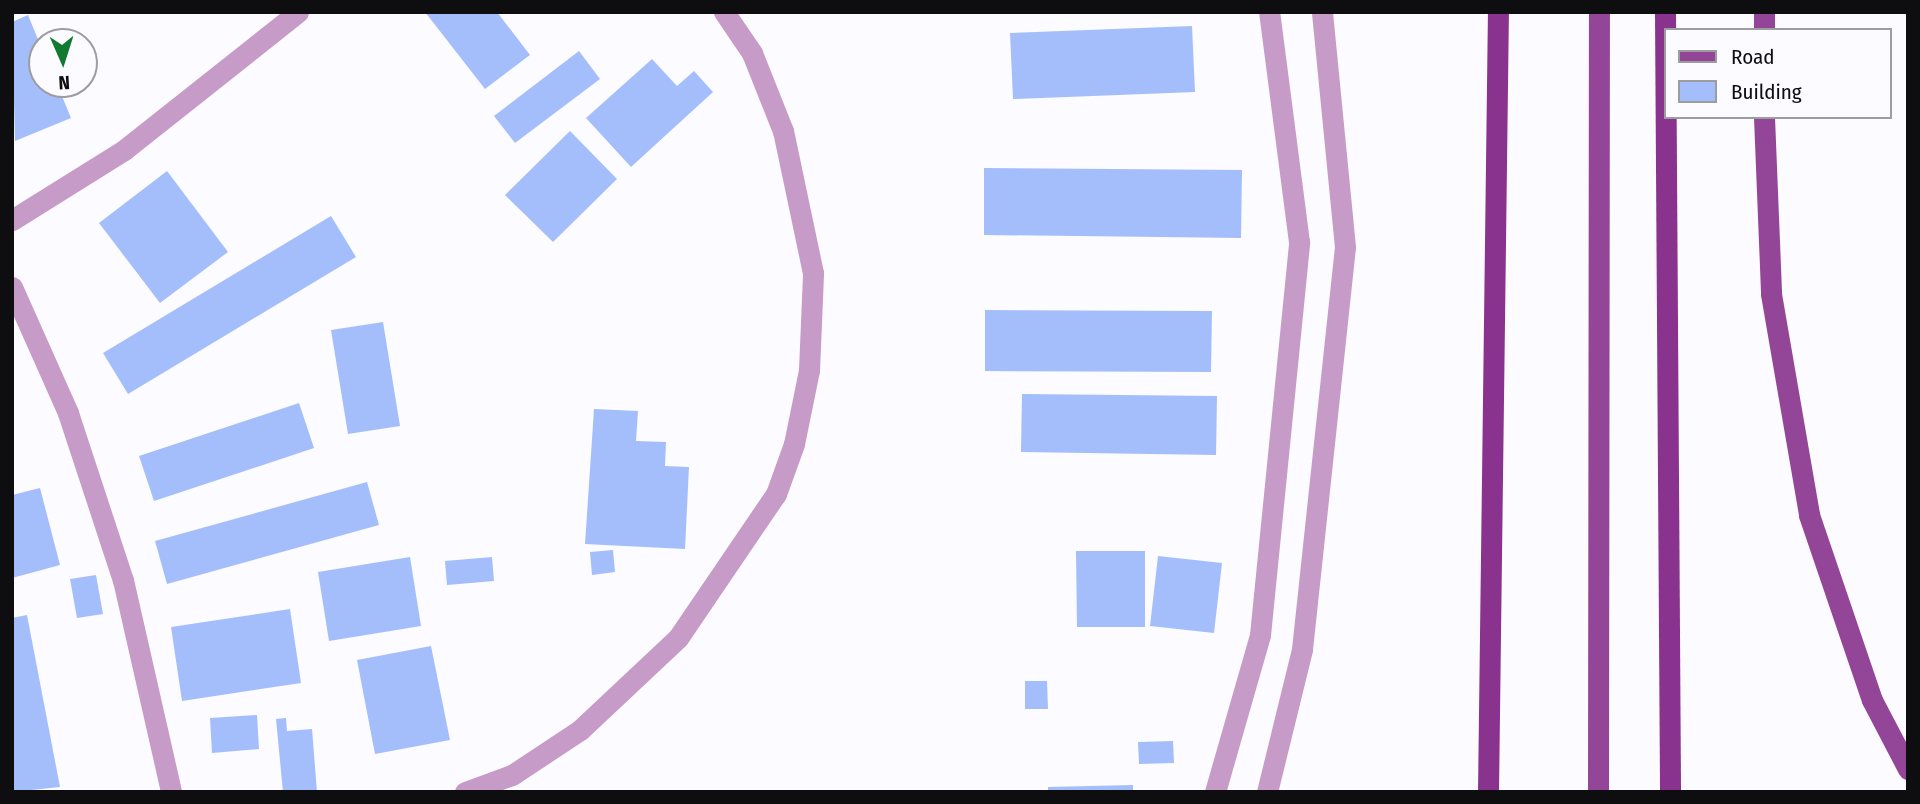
<!DOCTYPE html>
<html>
<head>
<meta charset="utf-8">
<style>
  body { margin:0 }
  #map { position:relative; width:1920px; height:804px; overflow:hidden; background:#fcfbff; font-family:"Fira Sans Condensed",sans-serif }
  div>[style] { position:absolute }
  .building>* { inset:0; background:#a4befb }
  .minor>* { height:21px; margin:-10.5px; padding:0 10.5px; transform-origin:10.5px; border-radius:10.5px; background:#c69bc7 }
  .primary>* { height:21px; margin:-10.5px; padding:0 10.5px; transform-origin:10.5px; border-radius:10.5px; background:#934697 }
  .trunk>* { height:21px; margin:-10.5px; padding:0 10.5px; transform-origin:10.5px; border-radius:10.5px; background:#89338e }
  span { translate:-50% -50%; white-space:nowrap; text-align:center; line-height:1.15; -webkit-text-stroke:5px #fcfbff; paint-order:stroke }
  .frame { position:absolute; inset:0; border:14px solid #0e0d0f; pointer-events:none }
  .legend { position:absolute; left:1664px; top:28px; width:228px; height:91px; box-sizing:border-box; background:#fcfbff; border:2px solid #9d9c9f; margin:0; padding:9px 12px; list-style:none; font-size:21px; color:#0e0d0f }
  .legend li { display:flex; align-items:center; gap:14px; height:35px }
  .legend b { width:35px; border:2px solid #9d9c9f }
  .north { position:absolute; left:28px; top:28px; width:70px; height:70px; box-sizing:border-box; background:#fcfbff; border:2px solid #9d9c9f; border-radius:50%; rotate:177deg; font-size:19px; font-weight:700; line-height:28px; text-align:center; color:#0e0d0f }
  .north::after { content:''; display:block; margin:auto; width:24px; height:32px; background:#107b30; clip-path:polygon(50% 0,100% 100%,50% 72%,0 100%) }
</style>
</head>
<body>
<div id="map">
  <div class="building">
    <i style="clip-path:polygon(425px 12px,497px 12px,530px 55px,485px 89px)"></i>
    <i style="clip-path:polygon(28px 15px,42px 49px,42px 84px,57px 84px,71px 118px,15px 141px,12px 22px)"></i>
    <i style="clip-path:polygon(1192px 26px,1195px 92px,1013px 99px,1010px 33px)"></i>
    <i style="clip-path:polygon(579px 51px,600px 79px,515px 143px,494px 116px)"></i>
    <i style="clip-path:polygon(652px 59px,677px 86px,694px 71px,713px 92px,631px 167px,586px 118px)"></i>
    <i style="clip-path:polygon(570px 131px,617px 179px,553px 242px,505px 195px)"></i>
    <i style="clip-path:polygon(984px 168px,1242px 170px,1241px 238px,984px 235px)"></i>
    <i style="clip-path:polygon(167px 171px,228px 252px,160px 303px,99px 223px)"></i>
    <i style="clip-path:polygon(331px 216px,356px 257px,128px 394px,103px 353px)"></i>
    <i style="clip-path:polygon(985px 310px,1212px 311px,1211px 372px,985px 371px)"></i>
    <i style="clip-path:polygon(383px 322px,400px 426px,348px 434px,331px 330px)"></i>
    <i style="clip-path:polygon(1022px 394px,1217px 396px,1216px 455px,1021px 452px)"></i>
    <i style="clip-path:polygon(299px 403px,314px 448px,154px 501px,139px 456px)"></i>
    <i style="clip-path:polygon(594px 409px,638px 411px,636px 441px,666px 442px,665px 466px,689px 467px,685px 549px,585px 544px)"></i>
    <i style="clip-path:polygon(367px 482px,379px 525px,167px 584px,155px 541px)"></i>
    <i style="clip-path:polygon(40px 488px,60px 565px,12px 578px,12px 495px)"></i>
    <i style="clip-path:polygon(613px 550px,615px 572px,592px 575px,590px 552px)"></i>
    <i style="clip-path:polygon(1076px 551px,1145px 551px,1145px 627px,1077px 627px)"></i>
    <i style="clip-path:polygon(1158px 556px,1222px 563px,1214px 633px,1150px 626px)"></i>
    <i style="clip-path:polygon(410px 557px,421px 626px,329px 641px,318px 572px)"></i>
    <i style="clip-path:polygon(492px 557px,494px 581px,447px 585px,445px 561px)"></i>
    <i style="clip-path:polygon(96px 575px,103px 614px,77px 618px,70px 579px)"></i>
    <i style="clip-path:polygon(290px 609px,301px 683px,182px 701px,171px 627px)"></i>
    <i style="clip-path:polygon(27px 615px,60px 787px,12px 792px,12px 618px)"></i>
    <i style="clip-path:polygon(431px 646px,450px 740px,375px 754px,357px 660px)"></i>
    <i style="clip-path:polygon(1025px 681px,1047px 681px,1048px 709px,1025px 709px)"></i>
    <i style="clip-path:polygon(257px 715px,259px 749px,212px 753px,210px 718px)"></i>
    <i style="clip-path:polygon(286px 718px,287px 731px,312px 729px,317px 792px,283px 792px,276px 719px)"></i>
    <i style="clip-path:polygon(1173px 741px,1174px 763px,1139px 764px,1138px 742px)"></i>
    <i style="clip-path:polygon(1133px 785px,1133px 792px,1048px 792px,1048px 787px)"></i>
  </div>
  <div class="minor">
    <i style="left:12px;top:220px;width:132px;rotate:-32deg"></i>
    <i style="left:124px;top:150px;width:222px;rotate:-38.4deg"></i>
    <i style="left:12px;top:287px;width:138px;rotate:66deg"></i>
    <i style="left:68px;top:413px;width:176px;rotate:71.8deg"></i>
    <i style="left:123px;top:580px;width:217px;rotate:77.2deg"></i>
    <i style="left:465px;top:792px;width:50px;rotate:-19.9deg"></i>
    <i style="left:512px;top:775px;width:82px;rotate:-33.5deg"></i>
    <i style="left:580px;top:730px;width:134px;rotate:-43.2deg"></i>
    <i style="left:678px;top:638px;width:174px;rotate:-55.8deg"></i>
    <i style="left:776px;top:494px;width:53px;rotate:-70.2deg"></i>
    <i style="left:794px;top:444px;width:76px;rotate:-78.5deg"></i>
    <i style="left:809px;top:370px;width:97px;rotate:-87.6deg"></i>
    <i style="left:813px;top:273px;width:145px;rotate:-101.9deg"></i>
    <i style="left:783px;top:131px;width:84px;rotate:-111.7deg"></i>
    <i style="left:752px;top:53px;width:50px;rotate:-124.3deg"></i>
    <i style="left:1215px;top:792px;width:163px;rotate:-74deg"></i>
    <i style="left:1260px;top:635px;width:395px;rotate:-84.3deg"></i>
    <i style="left:1299px;top:242px;width:232px;rotate:-97.4deg"></i>
    <i style="left:1267px;top:792px;width:147px;rotate:-76.2deg"></i>
    <i style="left:1302px;top:649px;width:404px;rotate:-83.9deg"></i>
    <i style="left:1345px;top:247px;width:236px;rotate:-95.6deg"></i>
  </div>
  <div class="primary">
    <i style="left:1764px;top:12px;width:18px;rotate:90deg"></i>
    <i style="left:1764px;top:117px;width:177px;rotate:87.7deg"></i>
    <i style="left:1771px;top:294px;width:224px;rotate:80.2deg"></i>
    <i style="left:1809px;top:515px;width:195px;rotate:71.2deg"></i>
    <i style="left:1872px;top:700px;width:78px;rotate:62.4deg"></i>
    <i style="left:1598px;top:792px;width:780px;rotate:-89.93deg"></i>
  </div>
  <div class="trunk">
    <i style="left:1665px;top:12px;width:780px;rotate:89.63deg"></i>
    <i style="left:1488px;top:792px;width:780px;rotate:-89.27deg"></i>
  </div>
  <div class="frame"></div>
  <ul class="legend">
  <li><b style="height:9px;background:#934697"></b>Road</li>
  <li><b style="height:19px;background:#a4befb"></b>Building</li>
  </ul>
  <div class="north">N</div>
</div>
</body>
</html>
